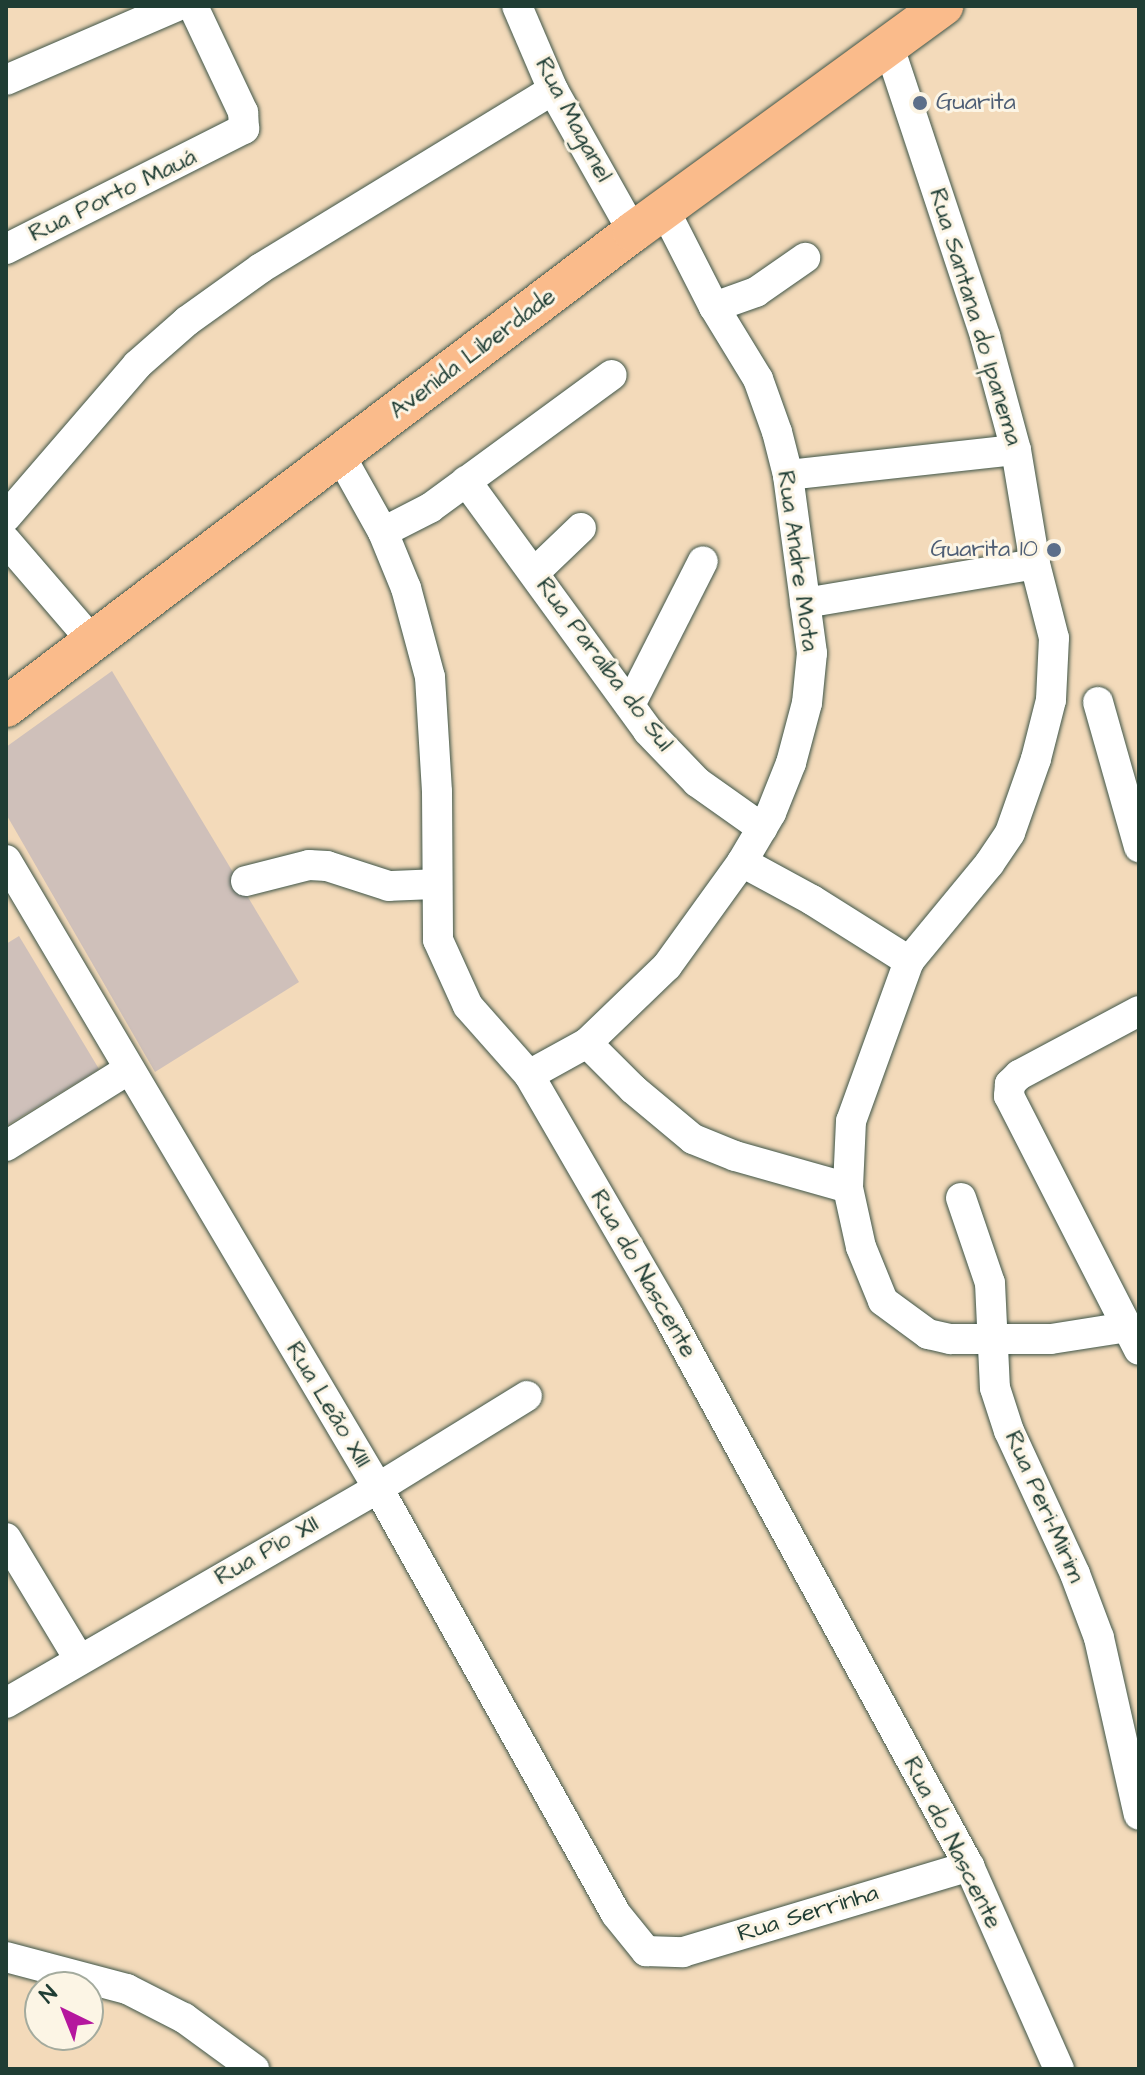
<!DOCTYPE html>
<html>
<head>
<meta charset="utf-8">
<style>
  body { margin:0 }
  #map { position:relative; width:1145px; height:2075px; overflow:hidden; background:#f3daba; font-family:"Architects Daughter",sans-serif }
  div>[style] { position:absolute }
  .industrial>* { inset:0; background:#cfc0ba }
  .building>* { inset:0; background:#e9ad72 }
  .round { border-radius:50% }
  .roads { filter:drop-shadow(0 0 2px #3f5548) drop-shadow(0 0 2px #3f5548) }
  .minor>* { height:30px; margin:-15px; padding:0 15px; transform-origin:15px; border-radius:15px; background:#fff }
  .major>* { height:40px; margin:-20px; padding:0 20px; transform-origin:20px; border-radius:20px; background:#fabb8b }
  .dots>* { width:22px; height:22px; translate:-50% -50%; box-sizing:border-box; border:4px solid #fcf5e5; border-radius:50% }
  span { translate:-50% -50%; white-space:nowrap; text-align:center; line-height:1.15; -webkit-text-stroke:6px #fcf5e5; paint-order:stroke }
  .service-label { font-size:24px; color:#4e5e75 }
  .left { translate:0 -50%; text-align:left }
  .right { translate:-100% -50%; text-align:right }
  .street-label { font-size:24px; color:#1f3d34 }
  .frame { position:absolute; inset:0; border:8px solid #1f3d34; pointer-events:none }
  .north { position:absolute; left:24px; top:1971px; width:80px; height:80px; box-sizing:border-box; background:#fcf5e5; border:2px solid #a4ab9e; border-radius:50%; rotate:317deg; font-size:22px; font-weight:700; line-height:32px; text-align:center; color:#1f3d34 }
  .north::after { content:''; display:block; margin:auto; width:28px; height:36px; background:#b5179e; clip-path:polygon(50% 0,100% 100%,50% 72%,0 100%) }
</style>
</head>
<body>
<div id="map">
  <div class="industrial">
    <i style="clip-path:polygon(112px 671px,299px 982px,155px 1072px,6px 814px,6px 747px)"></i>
    <i style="clip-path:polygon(19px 936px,99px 1069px,6px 1126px,6px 944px)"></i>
  </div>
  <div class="building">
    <i class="round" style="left:1044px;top:541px;width:20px;height:20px"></i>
  </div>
  <div class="roads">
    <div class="minor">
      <i style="left:517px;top:6px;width:91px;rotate:66.8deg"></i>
      <i style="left:553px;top:90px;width:163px;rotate:60.6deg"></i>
      <i style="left:889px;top:47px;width:305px;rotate:71.6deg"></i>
      <i style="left:985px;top:336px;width:118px;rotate:74.8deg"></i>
      <i style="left:1016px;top:450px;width:116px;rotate:80.5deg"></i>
      <i style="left:1035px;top:564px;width:76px;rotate:75.6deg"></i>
      <i style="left:1054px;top:638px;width:62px;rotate:92.8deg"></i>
      <i style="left:1051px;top:700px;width:61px;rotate:104.3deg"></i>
      <i style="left:1036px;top:759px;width:78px;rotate:109.4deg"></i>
      <i style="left:1010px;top:833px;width:37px;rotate:124deg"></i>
      <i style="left:989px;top:864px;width:126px;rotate:129.5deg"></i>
      <i style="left:909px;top:961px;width:170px;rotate:109.9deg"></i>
      <i style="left:851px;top:1121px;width:67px;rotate:92.6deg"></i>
      <i style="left:848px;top:1188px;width:60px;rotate:77.6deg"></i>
      <i style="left:861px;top:1247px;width:58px;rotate:67.8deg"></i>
      <i style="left:883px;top:1301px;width:56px;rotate:36.3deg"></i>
      <i style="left:928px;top:1334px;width:23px;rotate:13deg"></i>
      <i style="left:950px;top:1339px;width:101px"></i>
      <i style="left:1051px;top:1339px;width:78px;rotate:-8.9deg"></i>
      <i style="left:6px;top:80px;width:186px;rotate:-23.4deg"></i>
      <i style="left:6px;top:249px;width:267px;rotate:-26.8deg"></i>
      <i style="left:244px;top:129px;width:17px;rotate:-93deg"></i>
      <i style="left:243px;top:112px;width:117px;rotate:-115.3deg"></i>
      <i style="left:714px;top:307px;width:45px;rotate:-19.7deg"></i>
      <i style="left:756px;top:292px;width:60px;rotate:-34.8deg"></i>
      <i style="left:340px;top:455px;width:88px;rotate:60.8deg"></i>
      <i style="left:383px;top:532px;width:61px;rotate:67.7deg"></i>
      <i style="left:406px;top:588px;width:92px;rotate:74.9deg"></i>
      <i style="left:430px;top:677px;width:115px;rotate:86.5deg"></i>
      <i style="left:437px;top:792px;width:148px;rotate:89.6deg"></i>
      <i style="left:438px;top:940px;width:72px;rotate:65.6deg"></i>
      <i style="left:468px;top:1006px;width:92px;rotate:48.5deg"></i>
      <i style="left:529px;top:1075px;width:277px;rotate:59.9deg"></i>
      <i style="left:668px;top:1315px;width:628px;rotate:61.35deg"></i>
      <i style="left:969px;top:1866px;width:222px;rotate:66.1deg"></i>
      <i style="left:788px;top:475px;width:229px;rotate:-6.3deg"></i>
      <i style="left:466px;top:481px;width:309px;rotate:53.9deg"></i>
      <i style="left:648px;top:731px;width:71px;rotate:46.1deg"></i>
      <i style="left:697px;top:782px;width:80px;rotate:35.3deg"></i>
      <i style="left:6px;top:517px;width:201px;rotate:-49.2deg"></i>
      <i style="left:137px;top:365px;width:67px;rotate:-41.3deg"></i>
      <i style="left:187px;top:321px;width:91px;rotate:-35.6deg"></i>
      <i style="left:261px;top:268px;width:342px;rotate:-31.4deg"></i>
      <i style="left:383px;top:532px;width:53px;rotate:-27.1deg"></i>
      <i style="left:430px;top:508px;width:225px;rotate:-36.2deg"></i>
      <i style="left:6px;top:541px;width:132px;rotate:49.3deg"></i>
      <i style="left:534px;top:573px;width:65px;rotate:-43.8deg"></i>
      <i style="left:805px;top:603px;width:233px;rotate:-9.6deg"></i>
      <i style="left:1098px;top:702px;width:151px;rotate:74.2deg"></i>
      <i style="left:630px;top:705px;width:161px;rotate:-63.1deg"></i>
      <i style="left:6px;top:860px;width:730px;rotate:59.36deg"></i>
      <i style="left:378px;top:1488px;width:488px;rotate:60.8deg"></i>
      <i style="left:616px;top:1914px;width:48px;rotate:51deg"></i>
      <i style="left:646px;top:1951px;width:37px;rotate:2deg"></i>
      <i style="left:683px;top:1952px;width:299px;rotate:-16.7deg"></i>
      <i style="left:742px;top:862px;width:80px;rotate:28.5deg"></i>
      <i style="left:812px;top:900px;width:115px;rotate:32.2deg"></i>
      <i style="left:246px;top:881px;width:65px;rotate:-14.3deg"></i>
      <i style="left:309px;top:865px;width:18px;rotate:3deg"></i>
      <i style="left:327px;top:866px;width:65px;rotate:17.9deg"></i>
      <i style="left:389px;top:886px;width:48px;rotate:-2.4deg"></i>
      <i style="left:1139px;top:1011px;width:136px;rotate:151.9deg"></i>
      <i style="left:1019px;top:1075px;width:13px;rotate:135deg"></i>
      <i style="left:1010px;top:1084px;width:12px;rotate:95deg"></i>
      <i style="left:1009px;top:1096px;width:285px;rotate:62.9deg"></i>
      <i style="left:587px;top:1043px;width:65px;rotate:45deg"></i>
      <i style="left:633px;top:1089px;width:78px;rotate:39.8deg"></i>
      <i style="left:693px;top:1139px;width:45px;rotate:22deg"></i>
      <i style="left:735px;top:1156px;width:117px;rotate:15.8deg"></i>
      <i style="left:529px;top:1075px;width:66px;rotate:-28.9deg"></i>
      <i style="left:587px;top:1043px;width:111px;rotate:-43.9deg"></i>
      <i style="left:667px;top:966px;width:128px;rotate:-54.2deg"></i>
      <i style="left:742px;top:862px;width:57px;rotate:-59.4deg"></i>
      <i style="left:771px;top:813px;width:54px;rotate:-68.2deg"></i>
      <i style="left:791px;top:763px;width:62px;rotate:-75.1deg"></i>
      <i style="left:807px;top:703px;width:50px;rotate:-84.3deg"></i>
      <i style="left:812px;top:653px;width:180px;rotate:-97.7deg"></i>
      <i style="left:788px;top:475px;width:44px;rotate:-104.3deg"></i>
      <i style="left:777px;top:432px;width:56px;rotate:-109.7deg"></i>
      <i style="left:758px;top:379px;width:84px;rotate:-121.4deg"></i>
      <i style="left:714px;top:307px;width:110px;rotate:-117deg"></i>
      <i style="left:6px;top:1146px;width:145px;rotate:-32deg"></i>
      <i style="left:961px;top:1198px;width:90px;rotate:71.2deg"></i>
      <i style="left:990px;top:1283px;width:105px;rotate:87.3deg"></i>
      <i style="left:995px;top:1388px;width:45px;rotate:72deg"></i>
      <i style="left:1009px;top:1431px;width:157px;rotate:65.2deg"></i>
      <i style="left:1075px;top:1574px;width:68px;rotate:69.4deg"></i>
      <i style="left:1099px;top:1638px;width:181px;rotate:77.3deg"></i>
      <i style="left:6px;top:1538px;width:141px;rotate:58.9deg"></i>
      <i style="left:6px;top:1703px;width:430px;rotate:-30deg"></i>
      <i style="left:378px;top:1488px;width:175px;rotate:-31.7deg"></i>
      <i style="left:6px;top:1957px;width:125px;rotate:14.8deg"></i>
      <i style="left:127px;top:1989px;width:64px;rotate:27deg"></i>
      <i style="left:184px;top:2018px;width:87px;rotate:36.1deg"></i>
    </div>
    <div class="major">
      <i style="left:6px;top:707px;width:787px;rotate:-37.15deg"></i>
      <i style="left:633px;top:232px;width:384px;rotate:-36.1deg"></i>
    </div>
  </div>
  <div class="dots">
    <i style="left:920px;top:103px;background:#5c6f8a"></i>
    <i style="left:1054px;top:550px;background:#5c6f8a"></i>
  </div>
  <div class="service-label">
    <span class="left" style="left:936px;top:103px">Guarita</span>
    <span class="right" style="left:1038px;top:550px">Guarita 10</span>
  </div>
  <div class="street-label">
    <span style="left:573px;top:120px;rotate:62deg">Rua Maganel</span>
    <span style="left:113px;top:196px;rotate:-26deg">Rua Porto Mauá</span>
    <span style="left:975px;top:317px;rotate:73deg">Rua Santana do Ipanema</span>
    <span style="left:473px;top:354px;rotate:-37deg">Avenida Liberdade</span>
    <span style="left:797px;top:561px;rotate:82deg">Rua Andre Mota</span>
    <span style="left:604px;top:665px;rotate:53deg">Rua Paraíba do Sul</span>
    <span style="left:643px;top:1274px;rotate:60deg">Rua do Nascente</span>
    <span style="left:328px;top:1405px;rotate:59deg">Rua Leão XIII</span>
    <span style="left:1044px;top:1507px;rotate:66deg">Rua Peri-Mirim</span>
    <span style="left:267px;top:1551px;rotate:-30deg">Rua Pio XII</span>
    <span style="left:952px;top:1843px;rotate:63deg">Rua do Nascente</span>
    <span style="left:808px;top:1914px;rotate:-17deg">Rua Serrinha</span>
  </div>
  <div class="frame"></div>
  <div class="north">N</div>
</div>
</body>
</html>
